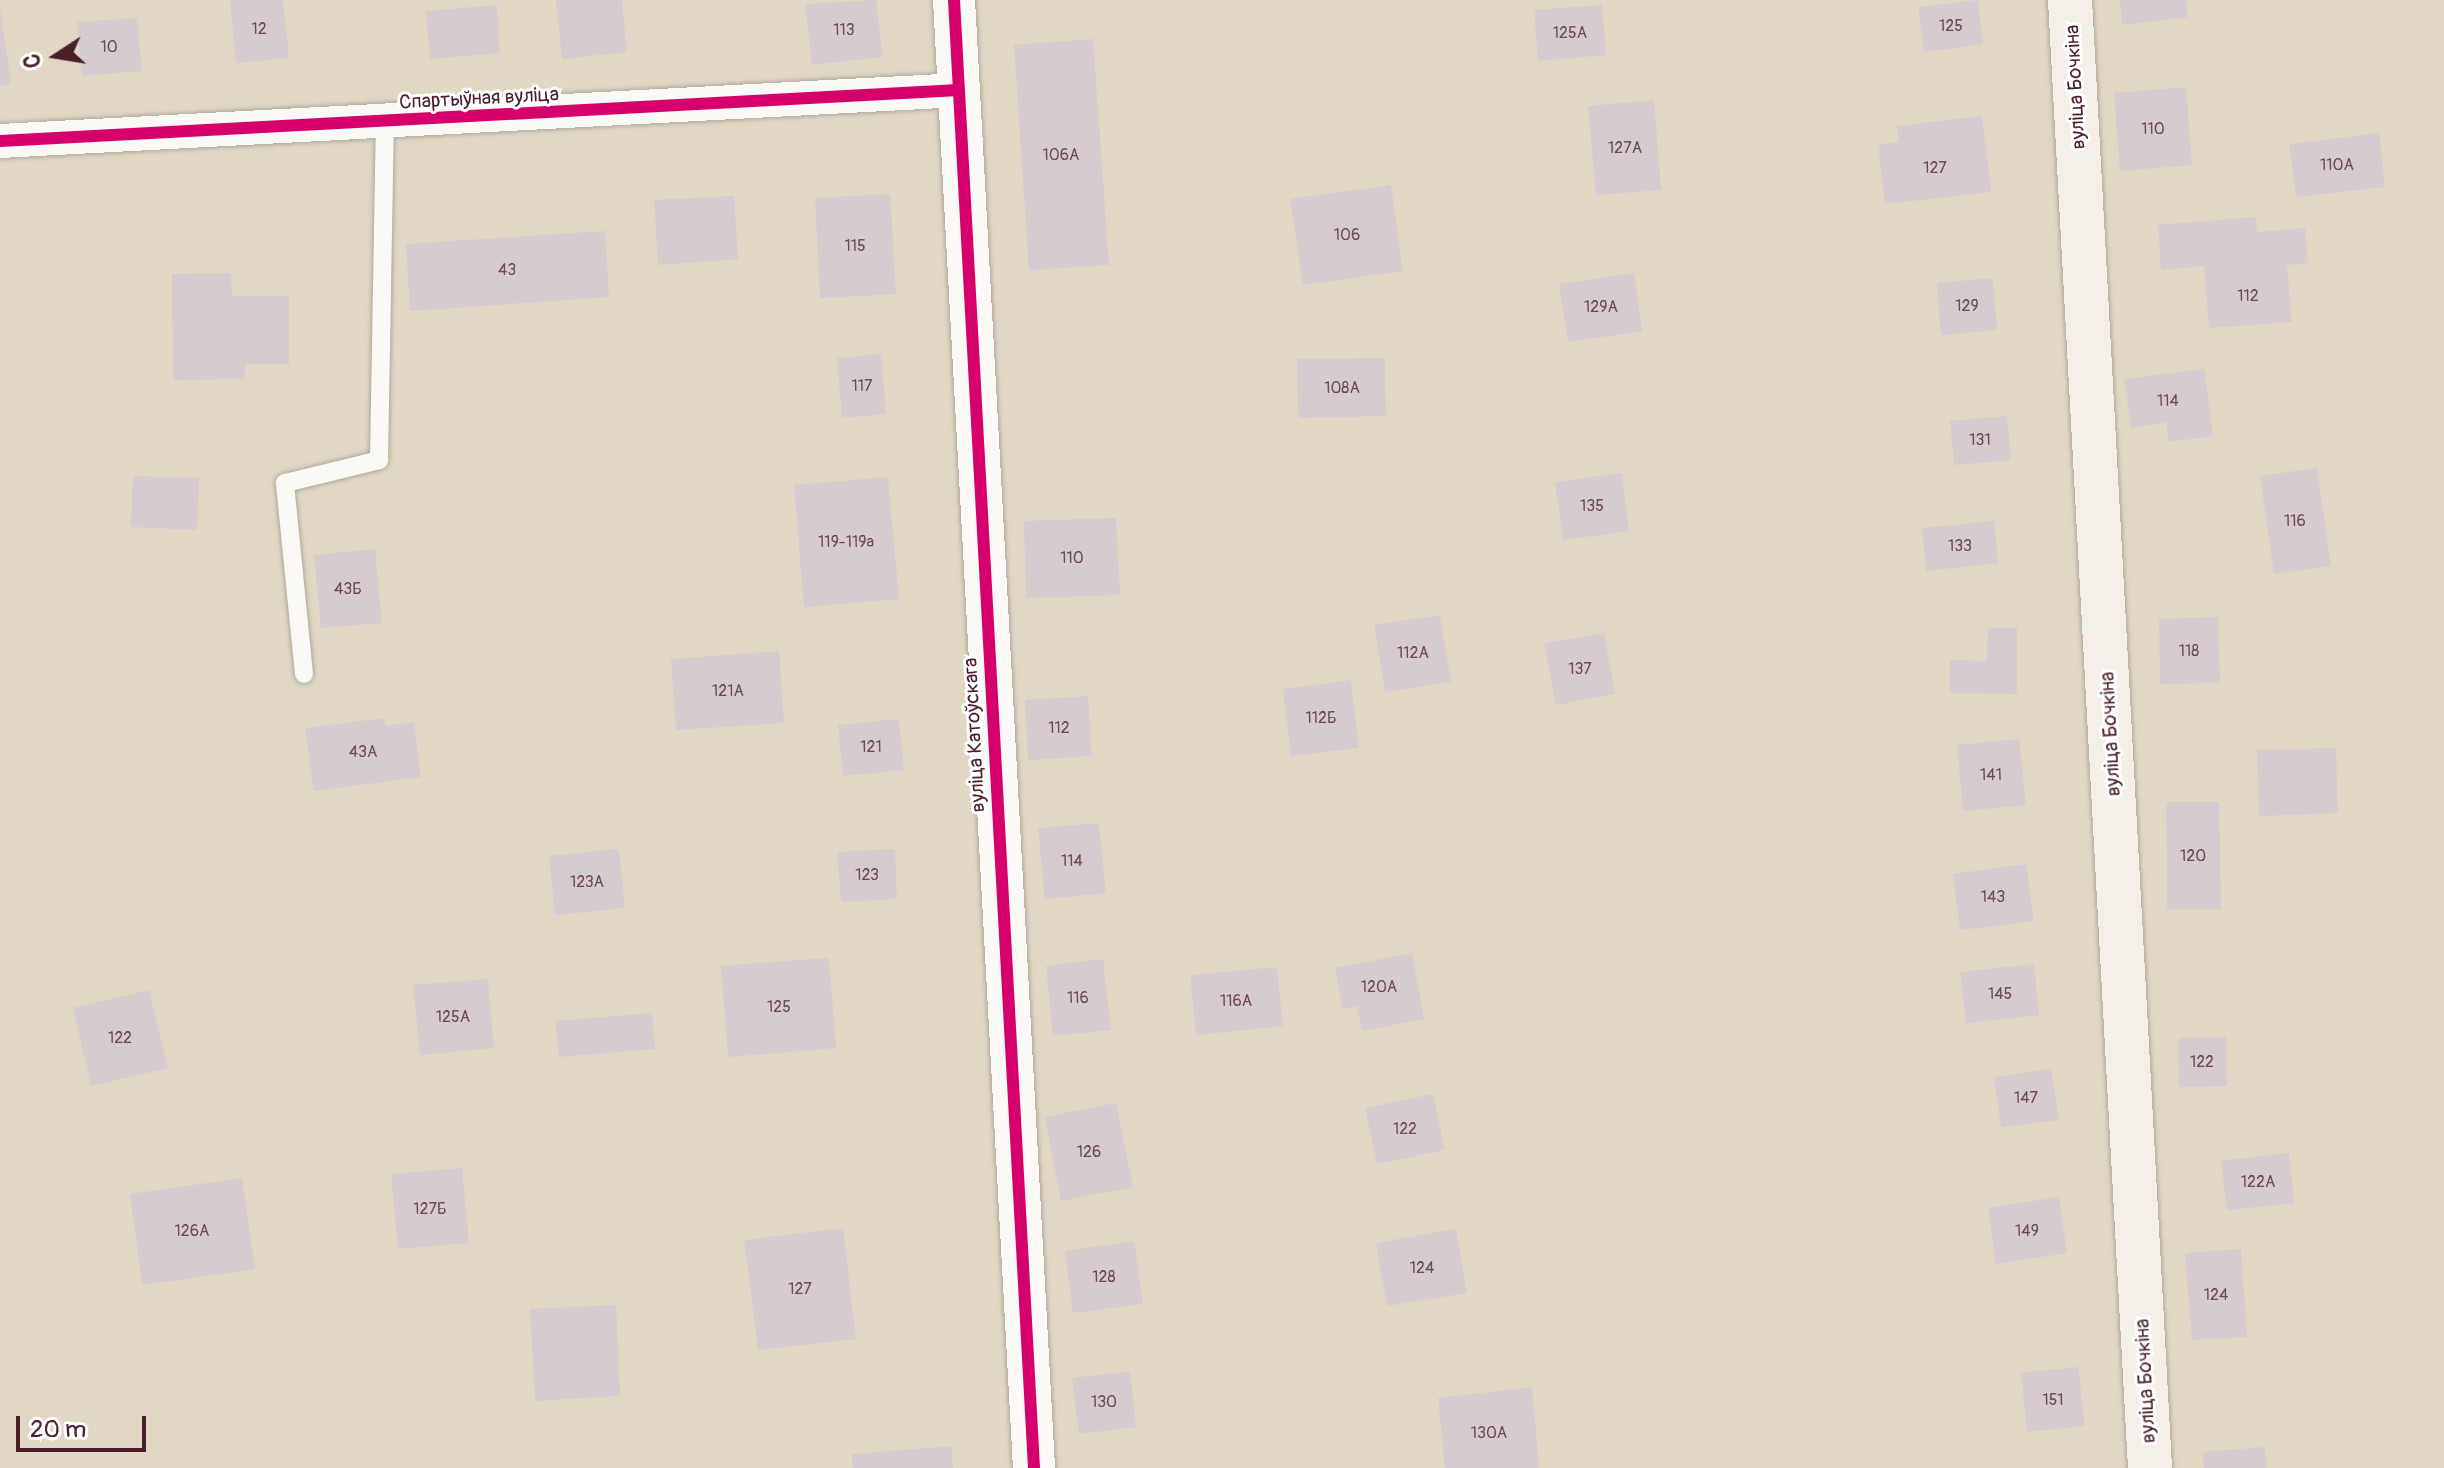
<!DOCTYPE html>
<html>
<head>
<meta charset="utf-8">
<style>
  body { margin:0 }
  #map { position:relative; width:2444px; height:1468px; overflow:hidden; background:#e0d8c5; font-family:Pangolin,sans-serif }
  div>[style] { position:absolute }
  .building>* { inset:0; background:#d6cbcf }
  .roads { filter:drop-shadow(0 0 2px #b2a99e) drop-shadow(0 0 2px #b2a99e) }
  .service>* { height:18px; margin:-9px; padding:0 9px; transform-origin:9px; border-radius:9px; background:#faf9f6 }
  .minor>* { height:34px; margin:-17px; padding:0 17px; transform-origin:17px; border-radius:17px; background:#faf9f6 }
  .tertiary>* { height:42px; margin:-21px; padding:0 21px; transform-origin:21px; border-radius:21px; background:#faf9f6 }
  .secondary>* { height:44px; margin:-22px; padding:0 22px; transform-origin:22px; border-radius:22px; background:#f4f0e9 }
  .cycleway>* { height:12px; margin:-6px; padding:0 6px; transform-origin:6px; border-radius:6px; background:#d6006c }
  span { translate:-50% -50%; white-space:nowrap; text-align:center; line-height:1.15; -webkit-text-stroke:6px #fff; paint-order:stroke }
  .number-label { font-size:16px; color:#6d4a54 }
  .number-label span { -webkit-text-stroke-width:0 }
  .street-label { font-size:20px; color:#4a1f2b }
  .north { position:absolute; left:16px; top:16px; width:80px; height:80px; -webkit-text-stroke:6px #fff; paint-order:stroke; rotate:258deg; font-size:22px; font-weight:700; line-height:32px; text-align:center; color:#4a1f2b }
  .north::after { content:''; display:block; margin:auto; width:28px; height:36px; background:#4a1f2b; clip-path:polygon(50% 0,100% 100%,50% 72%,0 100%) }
  .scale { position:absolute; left:16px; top:1416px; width:130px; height:36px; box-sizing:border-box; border:4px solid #4a1f2b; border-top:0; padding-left:10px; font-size:24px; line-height:28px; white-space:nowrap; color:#4a1f2b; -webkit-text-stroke:6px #fff; paint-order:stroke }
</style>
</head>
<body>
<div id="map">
  <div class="building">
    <i style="clip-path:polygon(230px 0,283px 0,289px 58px,236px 63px)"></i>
    <i style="clip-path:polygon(556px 0,622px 0,627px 52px,562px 59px)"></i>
    <i style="clip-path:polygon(876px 0,883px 57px,812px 65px,805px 4px)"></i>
    <i style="clip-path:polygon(1978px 0,1983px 44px,1924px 52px,1918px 7px)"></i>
    <i style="clip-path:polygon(2120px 0,2186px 0,2188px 17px,2122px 25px)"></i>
    <i style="clip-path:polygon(497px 5px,500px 53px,430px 59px,426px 11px)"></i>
    <i style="clip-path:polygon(1602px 5px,1606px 55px,1538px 61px,1534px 10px)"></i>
    <i style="clip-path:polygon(0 7px,11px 84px,0 86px)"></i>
    <i style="clip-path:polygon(137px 18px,142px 71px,82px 76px,77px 22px)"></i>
    <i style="clip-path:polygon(1093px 39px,1109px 265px,1029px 270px,1014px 45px)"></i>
    <i style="clip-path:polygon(2186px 87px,2192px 165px,2120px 171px,2114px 93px)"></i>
    <i style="clip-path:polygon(1654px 100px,1661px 190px,1596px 195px,1588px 106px)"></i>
    <i style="clip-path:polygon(1982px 116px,1991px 192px,1885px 204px,1878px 145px,1899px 142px,1897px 126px)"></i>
    <i style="clip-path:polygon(2379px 133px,2385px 187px,2296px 197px,2289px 144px)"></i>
    <i style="clip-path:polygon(1391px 185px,1403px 271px,1303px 285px,1290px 199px)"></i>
    <i style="clip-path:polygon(890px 194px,896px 294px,820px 298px,815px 198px)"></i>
    <i style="clip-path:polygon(734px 196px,738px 259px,658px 265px,654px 200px)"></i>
    <i style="clip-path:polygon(2256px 217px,2257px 232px,2305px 228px,2308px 263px,2287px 265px,2292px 322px,2209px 328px,2204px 266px,2161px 270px,2158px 225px)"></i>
    <i style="clip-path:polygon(605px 231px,609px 297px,410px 311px,406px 244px)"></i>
    <i style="clip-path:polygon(231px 273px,232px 296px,289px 296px,289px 364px,245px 364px,245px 379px,173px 380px,172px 274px)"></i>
    <i style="clip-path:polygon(1634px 273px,1642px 331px,1568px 342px,1559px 284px)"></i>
    <i style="clip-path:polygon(1993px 278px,1997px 330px,1941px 335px,1937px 283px)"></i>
    <i style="clip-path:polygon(881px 354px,886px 414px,842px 418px,837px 358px)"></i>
    <i style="clip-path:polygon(1385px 358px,1386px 416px,1298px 418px,1297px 359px)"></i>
    <i style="clip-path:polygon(2204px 369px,2213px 436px,2169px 442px,2166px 422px,2131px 428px,2124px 379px)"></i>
    <i style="clip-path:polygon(2007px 416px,2011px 460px,1954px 465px,1950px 421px)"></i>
    <i style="clip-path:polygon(2317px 468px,2331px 566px,2274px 574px,2260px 476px)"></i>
    <i style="clip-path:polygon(1622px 473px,1629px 531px,1563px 540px,1555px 482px)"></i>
    <i style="clip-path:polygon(133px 476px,199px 478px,197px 530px,131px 527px)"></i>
    <i style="clip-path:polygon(888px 477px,899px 599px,804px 607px,794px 485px)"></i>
    <i style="clip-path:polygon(1116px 518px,1120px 595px,1026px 598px,1024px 521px)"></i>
    <i style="clip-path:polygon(1994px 521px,1998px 563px,1926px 571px,1922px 528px)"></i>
    <i style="clip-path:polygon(375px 549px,382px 623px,321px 628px,314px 555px)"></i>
    <i style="clip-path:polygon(1440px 615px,1451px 682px,1385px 692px,1374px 625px)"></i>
    <i style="clip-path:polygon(2218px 617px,2220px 683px,2160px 684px,2159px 619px)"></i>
    <i style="clip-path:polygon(1988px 628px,2017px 628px,2017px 694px,1950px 693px,1950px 660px,1987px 661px)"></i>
    <i style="clip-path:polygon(1604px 633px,1615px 694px,1556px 705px,1544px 643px)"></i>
    <i style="clip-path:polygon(779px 651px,784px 723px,676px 730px,671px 659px)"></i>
    <i style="clip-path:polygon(1351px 680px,1359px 748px,1291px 756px,1283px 689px)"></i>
    <i style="clip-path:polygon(1088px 696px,1092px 756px,1028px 760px,1025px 700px)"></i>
    <i style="clip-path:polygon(384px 718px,386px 726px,414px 722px,421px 777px,314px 791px,305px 728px)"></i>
    <i style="clip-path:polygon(899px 719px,904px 770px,843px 776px,838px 725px)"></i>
    <i style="clip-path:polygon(2019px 739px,2026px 805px,1963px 811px,1957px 745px)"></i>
    <i style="clip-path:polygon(2336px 748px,2338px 813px,2259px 816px,2257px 750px)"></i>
    <i style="clip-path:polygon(2166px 802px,2219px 802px,2221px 909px,2167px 909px)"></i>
    <i style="clip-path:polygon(1099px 823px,1106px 893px,1045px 899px,1038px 828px)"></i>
    <i style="clip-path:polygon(619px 849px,625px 908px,555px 915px,549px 856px)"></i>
    <i style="clip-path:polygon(895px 849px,897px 899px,841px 902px,837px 852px)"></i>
    <i style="clip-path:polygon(2026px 864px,2034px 921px,1960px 930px,1953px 874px)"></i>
    <i style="clip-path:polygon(1412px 953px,1424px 1019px,1362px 1031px,1357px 1006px,1343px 1009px,1335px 968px)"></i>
    <i style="clip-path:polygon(829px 958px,836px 1048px,728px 1057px,721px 966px)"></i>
    <i style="clip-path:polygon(1103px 959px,1111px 1030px,1053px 1036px,1046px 966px)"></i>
    <i style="clip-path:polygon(2034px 964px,2039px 1015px,1966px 1023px,1960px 972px)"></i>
    <i style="clip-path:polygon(1277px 967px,1283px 1026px,1196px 1035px,1190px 975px)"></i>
    <i style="clip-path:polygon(488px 979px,494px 1048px,420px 1055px,413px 985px)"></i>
    <i style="clip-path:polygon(149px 990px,168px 1068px,91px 1086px,73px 1008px)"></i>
    <i style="clip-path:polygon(652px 1013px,655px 1049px,559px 1057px,555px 1021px)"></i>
    <i style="clip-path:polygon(2226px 1037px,2227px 1086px,2179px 1087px,2178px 1038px)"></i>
    <i style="clip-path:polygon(2051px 1069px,2059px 1120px,2001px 1127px,1994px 1077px)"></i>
    <i style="clip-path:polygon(1433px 1094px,1445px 1150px,1377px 1164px,1365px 1108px)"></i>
    <i style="clip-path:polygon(1116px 1103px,1133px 1187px,1061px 1201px,1045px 1117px)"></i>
    <i style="clip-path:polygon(2289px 1153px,2294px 1203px,2227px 1210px,2221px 1161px)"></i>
    <i style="clip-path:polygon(462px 1168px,469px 1243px,398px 1249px,391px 1174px)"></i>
    <i style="clip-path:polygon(242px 1178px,255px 1269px,142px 1285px,130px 1194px)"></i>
    <i style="clip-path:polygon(2059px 1197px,2067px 1253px,1996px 1264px,1988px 1208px)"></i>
    <i style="clip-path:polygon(843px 1228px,856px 1339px,758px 1350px,744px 1240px)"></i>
    <i style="clip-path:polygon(1456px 1229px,1467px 1293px,1387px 1306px,1376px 1243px)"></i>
    <i style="clip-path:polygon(1134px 1241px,1143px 1304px,1073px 1313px,1065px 1251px)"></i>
    <i style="clip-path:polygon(2241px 1249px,2247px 1337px,2192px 1340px,2185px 1253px)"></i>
    <i style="clip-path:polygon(616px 1305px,620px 1396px,535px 1401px,530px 1309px)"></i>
    <i style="clip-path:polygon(2078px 1367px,2085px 1426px,2027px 1432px,2021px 1373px)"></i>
    <i style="clip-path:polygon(1130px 1371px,1136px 1427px,1079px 1434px,1072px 1378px)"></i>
    <i style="clip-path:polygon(1532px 1387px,1539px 1468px,1445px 1468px,1438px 1398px)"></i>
    <i style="clip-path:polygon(951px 1446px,953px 1468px,853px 1468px,852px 1454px)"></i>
    <i style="clip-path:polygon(2265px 1447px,2267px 1468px,2204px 1468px,2203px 1452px)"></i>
  </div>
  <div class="roads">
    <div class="service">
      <i style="left:304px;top:674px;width:192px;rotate:-95.7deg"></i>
      <i style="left:285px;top:483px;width:97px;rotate:-13.7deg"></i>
      <i style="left:379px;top:460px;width:338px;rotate:-89deg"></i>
    </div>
    <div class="minor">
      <i style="left:0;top:141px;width:960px;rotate:-3.04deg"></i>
    </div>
    <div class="tertiary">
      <i style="left:954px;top:0;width:1470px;rotate:86.88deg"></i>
    </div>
    <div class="secondary">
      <i style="left:2070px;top:0;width:1470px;rotate:86.88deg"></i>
    </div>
  </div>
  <div class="cycleway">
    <i style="left:954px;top:0;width:1470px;rotate:86.88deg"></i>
    <i style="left:0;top:141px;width:960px;rotate:-3.04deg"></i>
  </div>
  <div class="number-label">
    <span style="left:1951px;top:26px">125</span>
    <span style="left:259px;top:29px">12</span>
    <span style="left:844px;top:30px">113</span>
    <span style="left:1570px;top:33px">125А</span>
    <span style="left:109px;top:47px">10</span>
    <span style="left:2153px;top:129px">110</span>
    <span style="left:1625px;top:148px">127А</span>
    <span style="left:1061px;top:155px">106А</span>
    <span style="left:2337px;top:165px">110А</span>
    <span style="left:1935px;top:168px">127</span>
    <span style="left:1347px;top:235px">106</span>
    <span style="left:855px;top:246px">115</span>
    <span style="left:507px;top:270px">43</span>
    <span style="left:2248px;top:296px">112</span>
    <span style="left:1967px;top:306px">129</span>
    <span style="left:1601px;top:307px">129А</span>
    <span style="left:862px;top:386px">117</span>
    <span style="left:1342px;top:388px">108А</span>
    <span style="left:2168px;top:401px">114</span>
    <span style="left:1980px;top:440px">131</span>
    <span style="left:1592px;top:506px">135</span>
    <span style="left:2295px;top:521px">116</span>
    <span style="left:846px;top:542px">119-119а</span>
    <span style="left:1960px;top:546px">133</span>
    <span style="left:1072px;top:558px">110</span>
    <span style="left:348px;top:589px">43Б</span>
    <span style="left:2189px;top:651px">118</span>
    <span style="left:1413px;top:653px">112А</span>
    <span style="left:1580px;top:669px">137</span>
    <span style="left:728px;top:691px">121А</span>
    <span style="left:1321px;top:718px">112Б</span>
    <span style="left:1059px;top:728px">112</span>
    <span style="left:871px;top:747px">121</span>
    <span style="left:363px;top:752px">43А</span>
    <span style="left:1991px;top:775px">141</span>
    <span style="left:2193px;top:856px">120</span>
    <span style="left:1072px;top:861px">114</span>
    <span style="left:867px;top:875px">123</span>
    <span style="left:587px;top:882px">123А</span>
    <span style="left:1993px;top:897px">143</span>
    <span style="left:1379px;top:987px">120А</span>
    <span style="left:2000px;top:994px">145</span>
    <span style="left:1078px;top:998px">116</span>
    <span style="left:1236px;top:1001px">116А</span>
    <span style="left:779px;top:1007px">125</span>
    <span style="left:453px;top:1017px">125А</span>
    <span style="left:120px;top:1038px">122</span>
    <span style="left:2202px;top:1062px">122</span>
    <span style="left:2026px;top:1098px">147</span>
    <span style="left:1405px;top:1129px">122</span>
    <span style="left:1089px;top:1152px">126</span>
    <span style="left:2258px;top:1182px">122А</span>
    <span style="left:430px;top:1209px">127Б</span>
    <span style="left:192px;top:1231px">126А</span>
    <span style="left:2027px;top:1231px">149</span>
    <span style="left:1422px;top:1268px">124</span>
    <span style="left:1104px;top:1277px">128</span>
    <span style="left:800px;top:1289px">127</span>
    <span style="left:2216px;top:1295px">124</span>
    <span style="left:2053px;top:1400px">151</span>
    <span style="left:1104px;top:1402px">130</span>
    <span style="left:1489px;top:1433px">130А</span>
  </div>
  <div class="street-label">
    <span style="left:2075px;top:87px;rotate:-93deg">вуліца Бочкіна</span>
    <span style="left:479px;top:98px;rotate:-3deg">Спартыўная вуліца</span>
    <span style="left:2110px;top:734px;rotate:-93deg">вуліца Бочкіна</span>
    <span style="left:974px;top:735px;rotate:-93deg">вуліца Катоўскага</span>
    <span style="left:2145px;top:1381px;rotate:-93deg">вуліца Бочкіна</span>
  </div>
  <div class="north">С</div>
  <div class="scale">20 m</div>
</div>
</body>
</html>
